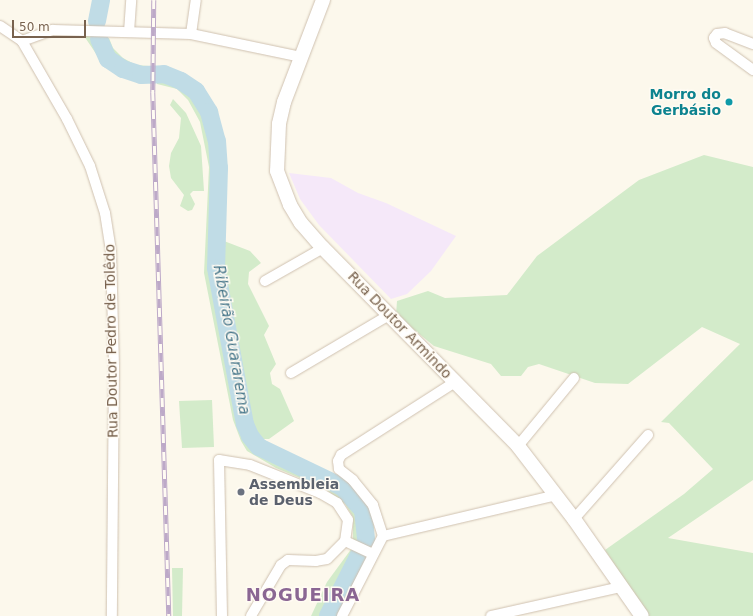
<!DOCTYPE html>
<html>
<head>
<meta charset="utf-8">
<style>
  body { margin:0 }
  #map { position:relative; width:753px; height:616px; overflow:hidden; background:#fcf8ec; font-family:"DejaVu Sans",sans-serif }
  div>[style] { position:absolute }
  .education>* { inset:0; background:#f5e8f9 }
  .green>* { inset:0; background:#d3ebca }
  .river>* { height:18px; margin:-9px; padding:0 9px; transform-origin:9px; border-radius:9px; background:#c0dce6 }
  .roads { filter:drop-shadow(0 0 1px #cfc1b0) drop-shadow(0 0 1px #cfc1b0) }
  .street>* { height:10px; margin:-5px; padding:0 5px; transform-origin:5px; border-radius:5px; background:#fff }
  .secondary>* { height:14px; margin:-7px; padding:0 7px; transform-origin:7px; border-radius:7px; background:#fff }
  .rail>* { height:4.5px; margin-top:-2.25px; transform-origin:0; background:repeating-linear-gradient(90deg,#fffbf3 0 9px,#bda9c8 0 18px); box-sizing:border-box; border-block:1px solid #bda9c8 }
  .dots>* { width:11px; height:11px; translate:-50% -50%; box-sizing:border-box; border:2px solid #fffbf3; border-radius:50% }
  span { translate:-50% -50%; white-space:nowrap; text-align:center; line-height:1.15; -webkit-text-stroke:3px #fffbf3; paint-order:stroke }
  .culture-label { font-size:14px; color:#0d838f; font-weight:700 }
  .right { translate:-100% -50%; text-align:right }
  .street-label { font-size:14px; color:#78624e }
  .worship-label { font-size:14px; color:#5b616d; font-weight:700 }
  .left { translate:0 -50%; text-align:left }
  .water-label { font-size:15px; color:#47778b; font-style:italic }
  .district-label { font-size:18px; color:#8a6693; font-weight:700; letter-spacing:1px }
  .scale { position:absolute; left:12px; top:20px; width:74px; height:18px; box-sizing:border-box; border:2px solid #78624e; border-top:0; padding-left:5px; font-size:12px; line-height:14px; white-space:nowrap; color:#78624e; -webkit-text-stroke:3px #fffbf3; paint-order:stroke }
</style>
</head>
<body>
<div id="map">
  <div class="education">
    <i style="clip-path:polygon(289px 173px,331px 178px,358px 193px,386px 203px,456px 236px,431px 271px,407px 294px,391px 299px,319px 225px,300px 199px)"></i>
  </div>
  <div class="green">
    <i style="clip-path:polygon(84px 36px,109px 38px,113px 48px,123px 58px,136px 65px,149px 66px,149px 83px,113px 72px,101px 61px)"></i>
    <i style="clip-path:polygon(157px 66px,178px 73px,201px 90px,209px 102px,218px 122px,227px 166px,224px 241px,250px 251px,261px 263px,249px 272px,248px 284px,269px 326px,264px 335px,276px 364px,270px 373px,272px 384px,280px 389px,294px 421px,269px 439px,263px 439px,285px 453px,347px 481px,360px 493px,373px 518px,374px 531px,370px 547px,353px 540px,353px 517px,345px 504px,324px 488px,276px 468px,247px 451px,241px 441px,233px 420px,204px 273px,209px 167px,200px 122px,188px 100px,177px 89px,157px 84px)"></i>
    <i style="clip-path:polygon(173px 99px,186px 113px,201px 146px,204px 191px,193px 191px,190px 194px,195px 204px,192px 210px,188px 211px,180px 206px,184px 195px,171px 178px,169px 166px,171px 153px,179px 138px,181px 118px,170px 105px)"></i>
    <i style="clip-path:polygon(704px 155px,753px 167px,753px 480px,668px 538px,753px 553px,753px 616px,648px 616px,605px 550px,684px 494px,713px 469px,669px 423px,661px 422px,740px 344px,702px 327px,628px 384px,595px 383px,539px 364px,528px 367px,521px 376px,501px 376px,491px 364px,434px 346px,396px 315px,397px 301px,428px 291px,445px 298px,507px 295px,537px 256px,639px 180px)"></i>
    <i style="clip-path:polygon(212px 400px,214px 447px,182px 448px,179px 401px)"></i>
    <i style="clip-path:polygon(352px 548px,366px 554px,336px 616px,311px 616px,327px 582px)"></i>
    <i style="clip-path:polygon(172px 568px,183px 568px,182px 616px,173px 616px)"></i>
  </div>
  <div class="river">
    <i style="left:97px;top:21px;width:21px;rotate:-79deg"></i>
    <i style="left:99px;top:39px;width:22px;rotate:66deg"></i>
    <i style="left:108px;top:59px;width:18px;rotate:34deg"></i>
    <i style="left:123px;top:69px;width:19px;rotate:18deg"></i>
    <i style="left:141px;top:75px;width:23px;rotate:-2deg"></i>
    <i style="left:164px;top:74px;width:18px;rotate:22deg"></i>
    <i style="left:181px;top:81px;width:18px;rotate:34deg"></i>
    <i style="left:196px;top:91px;width:25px;rotate:58deg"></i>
    <i style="left:209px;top:112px;width:30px;rotate:75deg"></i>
    <i style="left:217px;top:141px;width:27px;rotate:86deg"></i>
    <i style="left:219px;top:168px;width:100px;rotate:91.7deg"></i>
    <i style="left:216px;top:268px;width:159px;rotate:79.5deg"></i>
    <i style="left:245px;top:424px;width:13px;rotate:67deg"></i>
    <i style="left:250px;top:436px;width:14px;rotate:51deg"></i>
    <i style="left:259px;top:447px;width:92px;rotate:25.7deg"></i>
    <i style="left:342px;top:487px;width:31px;rotate:48deg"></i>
    <i style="left:363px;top:510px;width:31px;rotate:84deg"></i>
    <i style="left:366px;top:541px;width:84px;rotate:116.9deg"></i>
  </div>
  <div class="roads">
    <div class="street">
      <i style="left:0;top:26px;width:27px;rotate:34deg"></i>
      <i style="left:22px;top:41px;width:90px;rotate:60deg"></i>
      <i style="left:67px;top:119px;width:52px;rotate:63.9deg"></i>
      <i style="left:90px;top:166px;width:49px;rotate:72.3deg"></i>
      <i style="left:105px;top:213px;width:39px;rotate:81deg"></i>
      <i style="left:111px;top:252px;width:115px;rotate:88.5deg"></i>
      <i style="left:114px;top:367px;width:249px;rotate:90.5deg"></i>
      <i style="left:129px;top:32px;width:32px;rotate:-86deg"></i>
      <i style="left:191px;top:34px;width:34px;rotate:-82deg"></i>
      <i style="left:22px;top:41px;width:33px;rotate:-20deg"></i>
      <i style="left:53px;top:30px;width:138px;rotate:1.7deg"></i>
      <i style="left:191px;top:34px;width:112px;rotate:11.8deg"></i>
      <i style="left:753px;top:44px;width:30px;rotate:-159deg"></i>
      <i style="left:725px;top:33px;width:8px;rotate:173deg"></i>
      <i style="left:717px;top:34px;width:5px;rotate:127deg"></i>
      <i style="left:714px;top:38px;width:5px;rotate:68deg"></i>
      <i style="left:716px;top:43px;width:46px;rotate:36.1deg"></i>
      <i style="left:265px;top:281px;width:67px;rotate:-29.6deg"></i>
      <i style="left:291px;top:373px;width:114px;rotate:-30.6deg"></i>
      <i style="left:518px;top:446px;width:88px;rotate:-50.5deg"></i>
      <i style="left:574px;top:519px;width:112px;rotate:-48.6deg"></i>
      <i style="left:383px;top:536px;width:178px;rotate:-13.3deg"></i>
      <i style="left:345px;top:541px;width:31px;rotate:25deg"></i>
      <i style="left:222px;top:616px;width:156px;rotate:-91.1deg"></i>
      <i style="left:219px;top:460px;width:31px;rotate:9deg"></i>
      <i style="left:250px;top:465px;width:75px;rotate:21.8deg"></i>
      <i style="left:320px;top:493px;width:20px;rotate:30deg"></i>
      <i style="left:337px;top:503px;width:20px;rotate:57deg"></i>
      <i style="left:348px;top:520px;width:21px;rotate:98deg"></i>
      <i style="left:345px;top:541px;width:25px;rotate:135deg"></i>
      <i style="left:327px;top:559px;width:11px;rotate:170deg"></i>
      <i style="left:316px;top:561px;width:28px;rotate:-178deg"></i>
      <i style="left:288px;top:560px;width:9px;rotate:144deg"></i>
      <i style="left:281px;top:565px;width:59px;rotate:120.5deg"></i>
      <i style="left:342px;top:616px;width:90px;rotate:-62.9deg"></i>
      <i style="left:383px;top:536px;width:33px;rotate:-108deg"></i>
      <i style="left:373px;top:505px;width:32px;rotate:-129deg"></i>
      <i style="left:353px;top:480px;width:18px;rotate:-142deg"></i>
      <i style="left:339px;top:469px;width:8px;rotate:-97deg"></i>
      <i style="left:338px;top:461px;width:7px;rotate:-63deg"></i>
      <i style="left:341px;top:455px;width:135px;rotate:-32.6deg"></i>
      <i style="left:491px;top:616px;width:133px;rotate:-12.6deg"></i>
    </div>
    <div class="secondary">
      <i style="left:323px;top:0;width:109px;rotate:110.9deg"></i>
      <i style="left:284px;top:102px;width:23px;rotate:103deg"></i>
      <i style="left:279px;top:124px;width:47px;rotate:92.4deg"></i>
      <i style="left:277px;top:171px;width:36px;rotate:69deg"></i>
      <i style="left:290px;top:205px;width:21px;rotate:59deg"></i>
      <i style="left:301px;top:223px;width:33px;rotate:49deg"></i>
      <i style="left:323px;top:248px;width:278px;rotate:45.4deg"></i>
      <i style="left:518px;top:446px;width:92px;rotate:52.5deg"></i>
      <i style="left:574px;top:519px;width:118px;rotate:55deg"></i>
    </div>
  </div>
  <div class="rail">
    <i style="left:154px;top:0;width:92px;rotate:90.6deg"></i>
    <i style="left:153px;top:92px;width:524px;rotate:88.25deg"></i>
  </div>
  <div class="dots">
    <i style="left:729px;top:102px;background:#0f9aa8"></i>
    <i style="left:241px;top:492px;background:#6b7280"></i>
  </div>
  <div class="culture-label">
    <span class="right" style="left:721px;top:102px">Morro do<br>Gerbásio</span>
  </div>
  <div class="street-label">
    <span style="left:400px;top:325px;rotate:46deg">Rua Doutor Armindo</span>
    <span style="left:111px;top:341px;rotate:-91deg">Rua Doutor Pedro de Tolêdo</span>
  </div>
  <div class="worship-label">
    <span class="left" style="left:249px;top:492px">Assembleia<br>de Deus</span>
  </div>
  <div class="water-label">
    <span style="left:231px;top:340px;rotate:80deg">Ribeirão Guararema</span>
  </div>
  <div class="district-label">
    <span style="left:303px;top:595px">NOGUEIRA</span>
  </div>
  <div class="scale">50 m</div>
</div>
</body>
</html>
